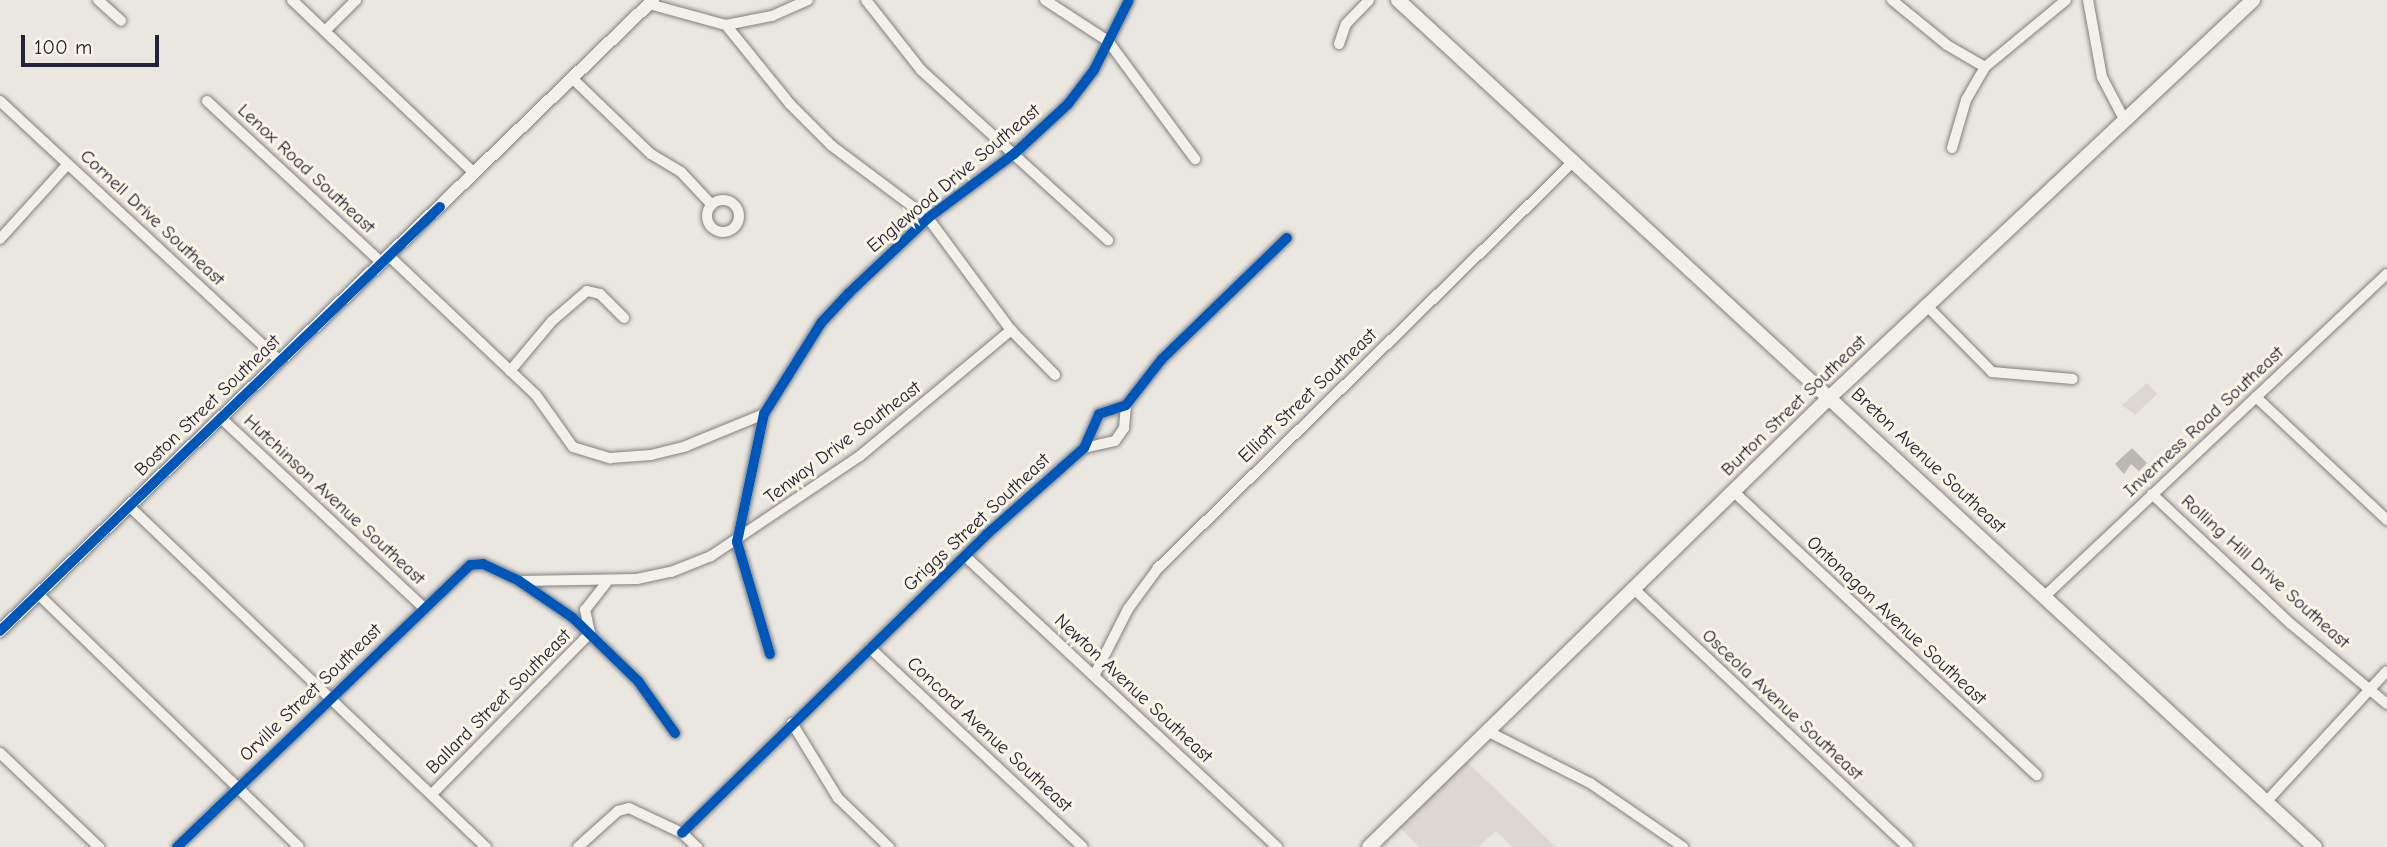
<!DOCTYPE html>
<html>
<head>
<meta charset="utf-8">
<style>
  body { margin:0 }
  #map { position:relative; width:2387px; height:847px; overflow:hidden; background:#eae7e0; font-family:"Comic Neue",sans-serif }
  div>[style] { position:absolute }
  .green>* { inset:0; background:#dcd8d0 }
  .water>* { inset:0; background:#bab7b5 }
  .roads { filter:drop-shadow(0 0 2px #807f81) drop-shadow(0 0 2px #807f81) }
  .minor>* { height:10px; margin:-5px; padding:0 5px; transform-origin:5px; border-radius:5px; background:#f3f0ea }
  .minor>.ring { margin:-5px; padding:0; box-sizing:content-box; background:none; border:10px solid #f3f0ea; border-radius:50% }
  .tertiary>* { height:12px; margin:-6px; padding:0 6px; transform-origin:6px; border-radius:6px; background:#f3f0ea }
  .secondary>* { height:14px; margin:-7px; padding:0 7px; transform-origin:7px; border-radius:7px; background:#f3f0ea }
  .cycleway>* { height:10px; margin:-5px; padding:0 5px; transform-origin:5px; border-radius:5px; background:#0057b8 }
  span { translate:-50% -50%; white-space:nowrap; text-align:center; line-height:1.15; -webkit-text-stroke:6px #fcf5e5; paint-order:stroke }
  .street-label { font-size:19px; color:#22223b }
  .scale { position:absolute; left:21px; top:35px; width:138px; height:32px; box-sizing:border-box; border:4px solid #22223b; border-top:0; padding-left:9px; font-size:21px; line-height:24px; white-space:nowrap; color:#22223b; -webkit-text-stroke:5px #fcf5e5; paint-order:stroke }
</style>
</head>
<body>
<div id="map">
  <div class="green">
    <i style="clip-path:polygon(2147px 383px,2157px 394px,2135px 415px,2122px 405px)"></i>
    <i style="clip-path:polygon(1467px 762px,1556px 847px,1512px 847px,1496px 831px,1478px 847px,1419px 847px,1400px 827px)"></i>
  </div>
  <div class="water">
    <i style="clip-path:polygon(2132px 448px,2147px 463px,2139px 471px,2131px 464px,2124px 474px,2115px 464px)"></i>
  </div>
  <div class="roads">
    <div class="minor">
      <i style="left:98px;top:0;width:31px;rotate:42deg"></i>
      <i style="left:292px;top:0;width:251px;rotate:43.5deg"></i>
      <i style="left:866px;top:0;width:89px;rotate:51.8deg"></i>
      <i style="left:921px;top:70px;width:253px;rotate:42.3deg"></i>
      <i style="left:1045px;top:0;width:75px;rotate:33.1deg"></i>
      <i style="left:1108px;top:41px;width:147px;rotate:53.6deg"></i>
      <i style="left:1892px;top:0;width:71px;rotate:39.3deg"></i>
      <i style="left:1947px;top:45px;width:44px;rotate:30.1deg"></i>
      <i style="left:2088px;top:0;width:78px;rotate:79.7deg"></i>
      <i style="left:2102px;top:77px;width:50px;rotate:62.4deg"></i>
      <i style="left:649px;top:4px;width:80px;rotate:15.3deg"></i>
      <i style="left:726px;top:25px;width:47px;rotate:-11.1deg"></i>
      <i style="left:772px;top:16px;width:39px;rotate:-24deg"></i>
      <i style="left:726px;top:25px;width:102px;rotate:51deg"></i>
      <i style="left:790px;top:104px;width:59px;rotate:45deg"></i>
      <i style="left:832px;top:146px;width:120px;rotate:36.9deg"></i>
      <i style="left:928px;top:218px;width:139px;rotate:53.5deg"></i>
      <i style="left:1011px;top:330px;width:63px;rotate:45.6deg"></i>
      <i style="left:325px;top:31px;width:44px;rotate:-45deg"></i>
      <i style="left:1339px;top:44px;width:21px;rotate:-71deg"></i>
      <i style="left:1346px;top:24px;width:33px;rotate:-46deg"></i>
      <i style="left:572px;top:78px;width:110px;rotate:43.9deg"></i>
      <i style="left:651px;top:154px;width:35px;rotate:31deg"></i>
      <i style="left:681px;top:172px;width:45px;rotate:46.8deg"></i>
      <i style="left:0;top:101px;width:382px;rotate:42.9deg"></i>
      <i style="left:207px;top:101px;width:238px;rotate:42.8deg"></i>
      <i style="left:1952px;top:148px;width:50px;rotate:-73.7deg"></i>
      <i style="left:1966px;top:100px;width:38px;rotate:-60deg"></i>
      <i style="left:1985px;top:67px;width:105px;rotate:-39.6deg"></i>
      <i class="ring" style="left:707px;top:200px;width:22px;height:22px"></i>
      <i style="left:0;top:239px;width:101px;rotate:-47.8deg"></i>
      <i style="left:389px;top:256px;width:202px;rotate:43.4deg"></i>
      <i style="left:536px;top:395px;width:64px;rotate:54.6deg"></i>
      <i style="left:573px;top:447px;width:39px;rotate:17deg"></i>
      <i style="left:610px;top:458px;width:41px;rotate:-4.2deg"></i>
      <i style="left:651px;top:455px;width:36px;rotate:-14deg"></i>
      <i style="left:686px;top:446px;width:84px;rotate:-22.3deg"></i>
      <i style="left:1927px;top:306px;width:93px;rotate:45.4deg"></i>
      <i style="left:1992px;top:372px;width:81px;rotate:4.9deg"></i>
      <i style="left:510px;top:371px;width:65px;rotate:-50deg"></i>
      <i style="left:552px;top:321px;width:46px;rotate:-40.6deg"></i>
      <i style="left:587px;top:291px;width:13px;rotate:13deg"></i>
      <i style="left:600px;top:294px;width:34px;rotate:45deg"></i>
      <i style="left:2256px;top:397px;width:180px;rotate:43.2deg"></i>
      <i style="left:221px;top:418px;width:277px;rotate:43.1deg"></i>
      <i style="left:1084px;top:448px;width:32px;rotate:-13deg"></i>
      <i style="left:1115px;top:441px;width:16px;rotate:-55deg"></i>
      <i style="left:1124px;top:428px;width:23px;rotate:-85deg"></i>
      <i style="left:1733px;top:491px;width:416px;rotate:43.1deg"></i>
      <i style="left:2152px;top:494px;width:190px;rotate:43.1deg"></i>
      <i style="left:2291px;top:624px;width:125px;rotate:39.8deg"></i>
      <i style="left:129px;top:506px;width:494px;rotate:43.7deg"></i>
      <i style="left:965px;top:556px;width:427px;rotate:43deg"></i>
      <i style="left:519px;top:581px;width:118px;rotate:-1deg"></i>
      <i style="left:637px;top:579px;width:35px;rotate:-12deg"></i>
      <i style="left:671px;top:572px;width:43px;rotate:-21.8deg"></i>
      <i style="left:711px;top:556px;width:179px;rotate:-33.9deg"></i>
      <i style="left:860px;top:456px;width:197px;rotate:-39.8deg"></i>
      <i style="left:1633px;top:588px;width:378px;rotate:43.3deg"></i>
      <i style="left:38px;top:594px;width:363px;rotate:44.1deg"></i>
      <i style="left:2046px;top:595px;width:468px;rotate:-43.3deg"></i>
      <i style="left:870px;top:648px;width:291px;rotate:43.1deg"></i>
      <i style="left:770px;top:654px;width:117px;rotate:-106.4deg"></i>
      <i style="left:737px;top:542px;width:131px;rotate:-78.1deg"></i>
      <i style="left:764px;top:414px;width:107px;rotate:-57.9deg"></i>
      <i style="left:821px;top:323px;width:41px;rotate:-47deg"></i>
      <i style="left:849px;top:293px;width:109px;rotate:-43.5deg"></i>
      <i style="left:928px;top:218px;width:107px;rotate:-36.7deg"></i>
      <i style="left:1014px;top:154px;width:74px;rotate:-42.8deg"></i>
      <i style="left:1068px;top:104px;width:43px;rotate:-52.6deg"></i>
      <i style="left:1094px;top:70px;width:78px;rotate:-63.4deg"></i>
      <i style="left:1094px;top:676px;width:75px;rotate:-63.1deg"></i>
      <i style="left:1128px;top:609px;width:51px;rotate:-53.8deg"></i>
      <i style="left:1158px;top:568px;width:581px;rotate:-44.37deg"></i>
      <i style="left:792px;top:723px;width:88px;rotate:58.5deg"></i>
      <i style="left:838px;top:798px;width:71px;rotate:43.9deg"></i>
      <i style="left:1487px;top:731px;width:115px;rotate:26.8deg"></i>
      <i style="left:1590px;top:783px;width:113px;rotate:34.5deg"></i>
      <i style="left:0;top:753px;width:137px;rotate:43.5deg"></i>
      <i style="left:432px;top:794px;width:226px;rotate:-45.5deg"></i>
      <i style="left:590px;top:633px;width:24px;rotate:-102deg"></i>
      <i style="left:585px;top:610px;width:34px;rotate:-52deg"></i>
      <i style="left:2266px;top:802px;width:178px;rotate:-47.3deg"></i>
      <i style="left:682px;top:833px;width:426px;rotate:-44.4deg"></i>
      <i style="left:986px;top:535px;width:131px;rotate:-41.6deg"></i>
      <i style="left:1084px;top:448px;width:37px;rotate:-66deg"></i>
      <i style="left:1099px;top:414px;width:28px;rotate:-18deg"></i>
      <i style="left:1126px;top:405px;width:58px;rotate:-52deg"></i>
      <i style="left:1162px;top:359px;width:174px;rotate:-44.1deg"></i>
      <i style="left:177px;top:847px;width:407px;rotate:-43.9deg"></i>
      <i style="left:470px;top:565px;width:13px;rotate:-4deg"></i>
      <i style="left:483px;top:564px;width:40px;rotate:25deg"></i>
      <i style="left:519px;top:581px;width:65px;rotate:34.4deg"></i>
      <i style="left:573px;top:618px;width:91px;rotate:44.1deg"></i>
      <i style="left:638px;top:681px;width:64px;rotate:54.6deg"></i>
      <i style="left:578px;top:847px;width:54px;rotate:-42deg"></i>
      <i style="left:618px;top:811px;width:11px;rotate:-15deg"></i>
      <i style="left:629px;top:808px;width:59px;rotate:25.3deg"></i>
      <i style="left:682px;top:833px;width:21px;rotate:43deg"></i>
    </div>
    <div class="tertiary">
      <i style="left:0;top:631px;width:908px;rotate:-44.02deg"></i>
    </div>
    <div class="secondary">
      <i style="left:1398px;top:0;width:1248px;rotate:42.73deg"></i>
      <i style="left:1369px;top:847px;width:646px;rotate:-44.31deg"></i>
      <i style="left:1831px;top:396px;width:579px;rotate:-43.18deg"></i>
    </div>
  </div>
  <div class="cycleway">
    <i style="left:0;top:631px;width:611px;rotate:-43.94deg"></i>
    <i style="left:770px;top:654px;width:117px;rotate:-106.4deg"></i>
    <i style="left:737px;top:542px;width:131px;rotate:-78.1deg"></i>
    <i style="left:764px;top:414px;width:107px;rotate:-57.9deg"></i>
    <i style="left:821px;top:323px;width:41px;rotate:-47deg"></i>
    <i style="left:849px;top:293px;width:109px;rotate:-43.5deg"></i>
    <i style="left:928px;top:218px;width:107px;rotate:-36.7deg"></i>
    <i style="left:1014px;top:154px;width:74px;rotate:-42.8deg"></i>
    <i style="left:1068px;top:104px;width:43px;rotate:-52.6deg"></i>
    <i style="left:1094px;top:70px;width:78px;rotate:-63.4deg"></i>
    <i style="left:682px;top:833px;width:426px;rotate:-44.4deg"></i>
    <i style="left:986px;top:535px;width:131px;rotate:-41.6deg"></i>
    <i style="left:1084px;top:448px;width:37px;rotate:-66deg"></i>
    <i style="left:1099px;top:414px;width:28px;rotate:-18deg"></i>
    <i style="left:1126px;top:405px;width:58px;rotate:-52deg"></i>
    <i style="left:1162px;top:359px;width:174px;rotate:-44.1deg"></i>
    <i style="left:177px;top:847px;width:407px;rotate:-43.9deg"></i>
    <i style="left:470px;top:565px;width:13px;rotate:-4deg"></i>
    <i style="left:483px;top:564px;width:40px;rotate:25deg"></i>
    <i style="left:519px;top:581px;width:65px;rotate:34.4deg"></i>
    <i style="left:573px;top:618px;width:91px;rotate:44.1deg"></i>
    <i style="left:638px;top:681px;width:64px;rotate:54.6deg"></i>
  </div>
  <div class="street-label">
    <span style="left:306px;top:169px;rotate:43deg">Lenox Road Southeast</span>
    <span style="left:954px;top:179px;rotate:-40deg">Englewood Drive Southeast</span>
    <span style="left:152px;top:218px;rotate:43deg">Cornell Drive Southeast</span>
    <span style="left:1308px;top:396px;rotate:-44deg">Elliott Street Southeast</span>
    <span style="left:208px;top:406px;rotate:-44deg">Boston Street Southeast</span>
    <span style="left:1794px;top:406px;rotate:-44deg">Burton Street Southeast</span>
    <span style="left:2204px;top:422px;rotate:-43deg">Inverness Road Southeast</span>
    <span style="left:843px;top:443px;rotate:-37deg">Tenway Drive Southeast</span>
    <span style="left:1928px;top:461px;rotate:43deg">Breton Avenue Southeast</span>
    <span style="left:334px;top:500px;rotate:43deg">Hutchinson Avenue Southeast</span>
    <span style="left:977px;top:523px;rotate:-43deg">Griggs Street Southeast</span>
    <span style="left:2265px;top:572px;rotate:42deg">Rolling Hill Drive Southeast</span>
    <span style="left:1896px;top:621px;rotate:43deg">Ontonagon Avenue Southeast</span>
    <span style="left:1133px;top:689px;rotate:43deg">Newton Avenue Southeast</span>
    <span style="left:311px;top:693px;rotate:-44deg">Orville Street Southeast</span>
    <span style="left:499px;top:702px;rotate:-45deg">Ballard Street Southeast</span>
    <span style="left:1782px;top:705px;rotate:43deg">Osceola Avenue Southeast</span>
    <span style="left:989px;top:735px;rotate:43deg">Concord Avenue Southeast</span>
  </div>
  <div class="scale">100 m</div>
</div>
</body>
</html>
